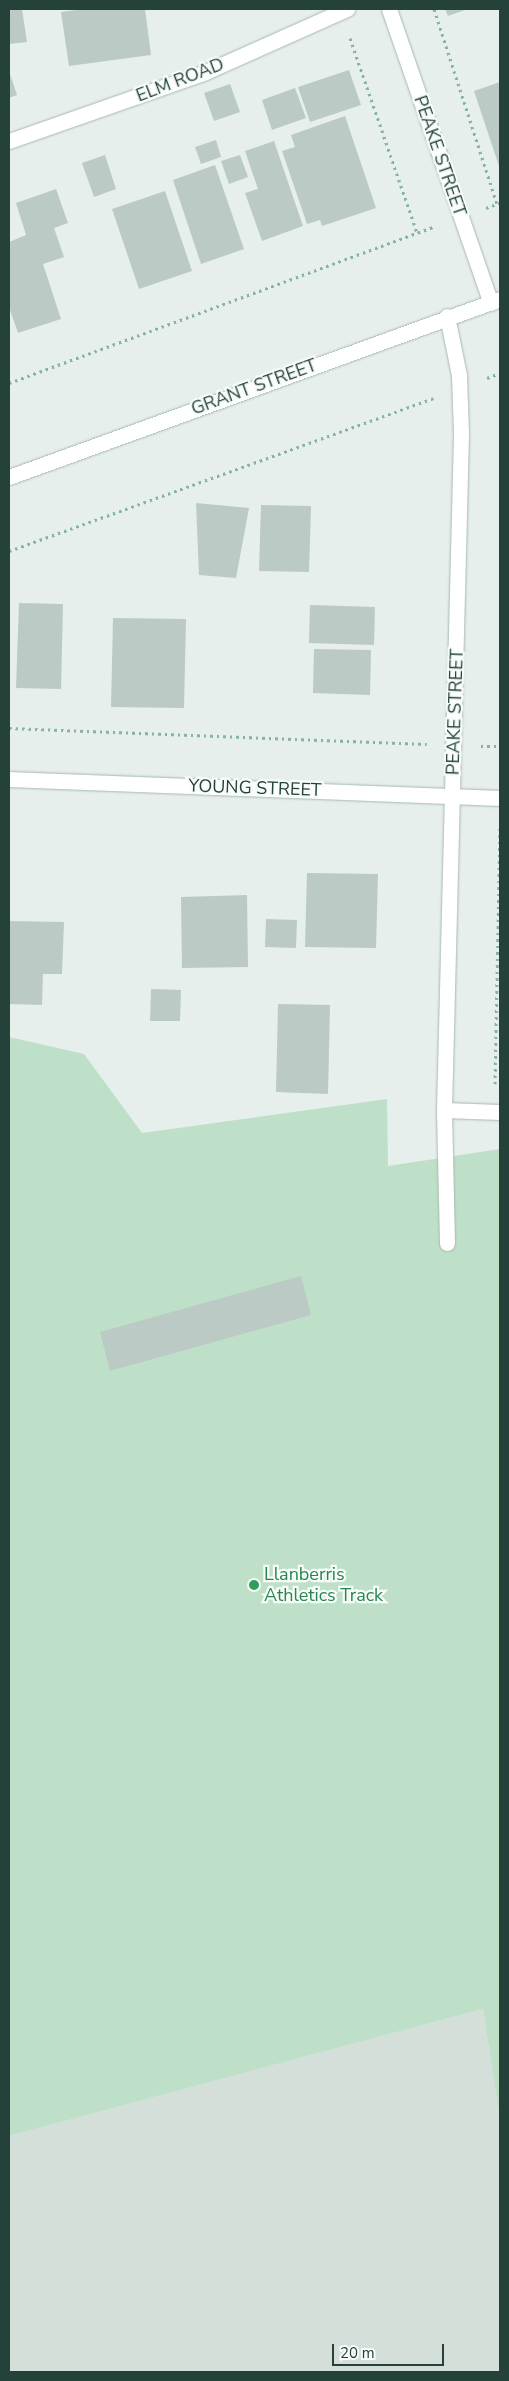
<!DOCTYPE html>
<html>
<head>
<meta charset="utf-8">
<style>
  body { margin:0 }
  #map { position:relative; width:509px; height:2381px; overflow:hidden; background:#e6efeb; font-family:"Nunito Sans",sans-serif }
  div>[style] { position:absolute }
  .built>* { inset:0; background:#d4dfda }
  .green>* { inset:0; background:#bfe0c8 }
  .building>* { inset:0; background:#bbcac4 }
  .path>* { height:3px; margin-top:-1.5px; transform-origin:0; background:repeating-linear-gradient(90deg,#86b3a5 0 2.5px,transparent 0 6.5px) }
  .roads { filter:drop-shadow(0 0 1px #a8b8b2) drop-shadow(0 0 1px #a8b8b2) }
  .lane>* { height:15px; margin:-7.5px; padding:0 7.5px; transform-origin:7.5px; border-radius:7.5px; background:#fff }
  .street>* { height:15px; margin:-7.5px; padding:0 7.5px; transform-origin:7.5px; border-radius:7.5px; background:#fff }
  .secondary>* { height:15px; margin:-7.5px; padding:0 7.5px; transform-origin:7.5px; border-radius:7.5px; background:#fff }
  .dots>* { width:14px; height:14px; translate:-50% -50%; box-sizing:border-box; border:2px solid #f7fbf9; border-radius:50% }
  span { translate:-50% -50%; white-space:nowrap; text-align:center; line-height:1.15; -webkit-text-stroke:4.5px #f7fbf9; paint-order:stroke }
  .street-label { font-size:18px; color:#24423a }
  .leisure-label { font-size:18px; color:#27864d }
  .left { translate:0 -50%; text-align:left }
  .frame { position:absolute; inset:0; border:10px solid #24423a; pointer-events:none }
  .scale { position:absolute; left:332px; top:2344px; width:112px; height:22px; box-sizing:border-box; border:2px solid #24423a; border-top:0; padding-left:6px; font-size:15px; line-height:18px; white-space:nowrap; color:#24423a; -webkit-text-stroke:4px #f7fbf9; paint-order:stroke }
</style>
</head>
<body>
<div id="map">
  <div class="built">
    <i style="clip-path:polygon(483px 2009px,500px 2120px,500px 2372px,9px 2372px,9px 2136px)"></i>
  </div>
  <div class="green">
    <i style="clip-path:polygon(9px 1037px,84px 1054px,142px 1133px,387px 1099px,388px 1166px,500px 1149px,500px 2120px,483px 2009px,9px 2136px)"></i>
  </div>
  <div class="building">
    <i style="clip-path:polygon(9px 9px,22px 9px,27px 42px,9px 44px)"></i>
    <i style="clip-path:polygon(84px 9px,145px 9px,151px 55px,69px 66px,61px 12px)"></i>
    <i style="clip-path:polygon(445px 9px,465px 9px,465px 10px,448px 16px)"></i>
    <i style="clip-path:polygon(349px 70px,361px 105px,310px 122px,298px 87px)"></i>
    <i style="clip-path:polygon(9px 71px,17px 95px,9px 98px)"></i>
    <i style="clip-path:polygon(500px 82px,500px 169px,474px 91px)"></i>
    <i style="clip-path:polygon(230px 84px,240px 112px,214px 121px,204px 93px)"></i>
    <i style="clip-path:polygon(295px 88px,306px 118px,272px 130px,262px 100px)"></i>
    <i style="clip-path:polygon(345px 116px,376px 208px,322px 226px,320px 220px,307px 224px,282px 151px,295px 147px,291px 135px)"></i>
    <i style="clip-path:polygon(216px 140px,221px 157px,201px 164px,195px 147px)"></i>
    <i style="clip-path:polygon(274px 141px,303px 226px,262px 241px,245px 193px,258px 189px,245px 151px)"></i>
    <i style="clip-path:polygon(105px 155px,116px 189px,94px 197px,82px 163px)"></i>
    <i style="clip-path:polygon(240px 155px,248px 177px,229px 184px,221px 161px)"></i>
    <i style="clip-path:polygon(215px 165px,244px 249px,201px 264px,173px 180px)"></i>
    <i style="clip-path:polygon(56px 189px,68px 223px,54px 228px,64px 257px,43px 264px,61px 319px,18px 333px,9px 307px,9px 242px,26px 235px,16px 203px)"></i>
    <i style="clip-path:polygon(165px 191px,192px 271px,139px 289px,112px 209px)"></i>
    <i style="clip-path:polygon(196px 503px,249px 508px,236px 578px,199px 575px)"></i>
    <i style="clip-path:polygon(261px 505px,311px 506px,309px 572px,259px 571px)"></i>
    <i style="clip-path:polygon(19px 603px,63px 604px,61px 689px,16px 688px)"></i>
    <i style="clip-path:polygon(310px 605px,375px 607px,374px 645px,309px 643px)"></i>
    <i style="clip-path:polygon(113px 618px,186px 619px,184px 708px,111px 707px)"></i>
    <i style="clip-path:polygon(314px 649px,371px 650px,370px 695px,313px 693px)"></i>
    <i style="clip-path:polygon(307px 873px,378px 874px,376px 948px,305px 947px)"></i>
    <i style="clip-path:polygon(247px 895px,248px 967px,182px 968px,181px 897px)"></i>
    <i style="clip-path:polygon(266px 919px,297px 920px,296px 948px,265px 947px)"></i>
    <i style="clip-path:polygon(9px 921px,64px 922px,62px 974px,43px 974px,42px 1005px,9px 1004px)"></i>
    <i style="clip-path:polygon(151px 989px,181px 990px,180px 1021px,150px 1021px)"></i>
    <i style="clip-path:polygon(278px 1004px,330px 1005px,328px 1094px,276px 1092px)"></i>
    <i style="clip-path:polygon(301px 1276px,311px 1315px,110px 1371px,100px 1332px)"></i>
  </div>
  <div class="path">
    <i style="left:434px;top:9px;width:205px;rotate:72.1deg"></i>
    <i style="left:350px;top:38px;width:206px;rotate:71deg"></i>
    <i style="left:486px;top:208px;width:15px;rotate:-20deg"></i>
    <i style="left:487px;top:378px;width:14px;rotate:-21deg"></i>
    <i style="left:9px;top:383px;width:454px;rotate:-20.2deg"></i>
    <i style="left:9px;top:551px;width:452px;rotate:-19.8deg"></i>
    <i style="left:9px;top:728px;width:418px;rotate:2.2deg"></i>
    <i style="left:481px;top:746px;width:19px"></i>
    <i style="left:495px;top:1084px;width:259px;rotate:-88.9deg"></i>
  </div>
  <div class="roads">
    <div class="lane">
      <i style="left:9px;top:141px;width:206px;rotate:-19.3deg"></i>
      <i style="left:203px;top:73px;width:158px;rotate:-24deg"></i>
      <i style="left:447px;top:1243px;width:133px;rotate:-91.3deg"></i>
      <i style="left:444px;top:1110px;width:56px;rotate:2deg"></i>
    </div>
    <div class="street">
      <i style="left:389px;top:9px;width:311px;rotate:70.9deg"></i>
      <i style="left:9px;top:779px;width:491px;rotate:2.2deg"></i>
      <i style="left:444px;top:1110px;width:677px;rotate:-88.56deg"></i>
      <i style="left:461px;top:433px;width:58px;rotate:-92deg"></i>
      <i style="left:459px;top:375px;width:60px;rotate:-101.5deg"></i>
    </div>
    <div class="secondary">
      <i style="left:9px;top:477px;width:522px;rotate:-19.93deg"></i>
    </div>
  </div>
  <div class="dots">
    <i style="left:254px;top:1585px;background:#2e9e5b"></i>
  </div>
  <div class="street-label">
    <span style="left:180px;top:80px;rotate:-21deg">ELM ROAD</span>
    <span style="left:440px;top:156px;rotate:71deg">PEAKE STREET</span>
    <span style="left:254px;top:387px;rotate:-20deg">GRANT STREET</span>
    <span style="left:455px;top:712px;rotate:-88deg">PEAKE STREET</span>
    <span style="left:255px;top:788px;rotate:2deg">YOUNG STREET</span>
  </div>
  <div class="leisure-label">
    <span class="left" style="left:264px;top:1585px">Llanberris<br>Athletics Track</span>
  </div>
  <div class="frame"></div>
  <div class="scale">20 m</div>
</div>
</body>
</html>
